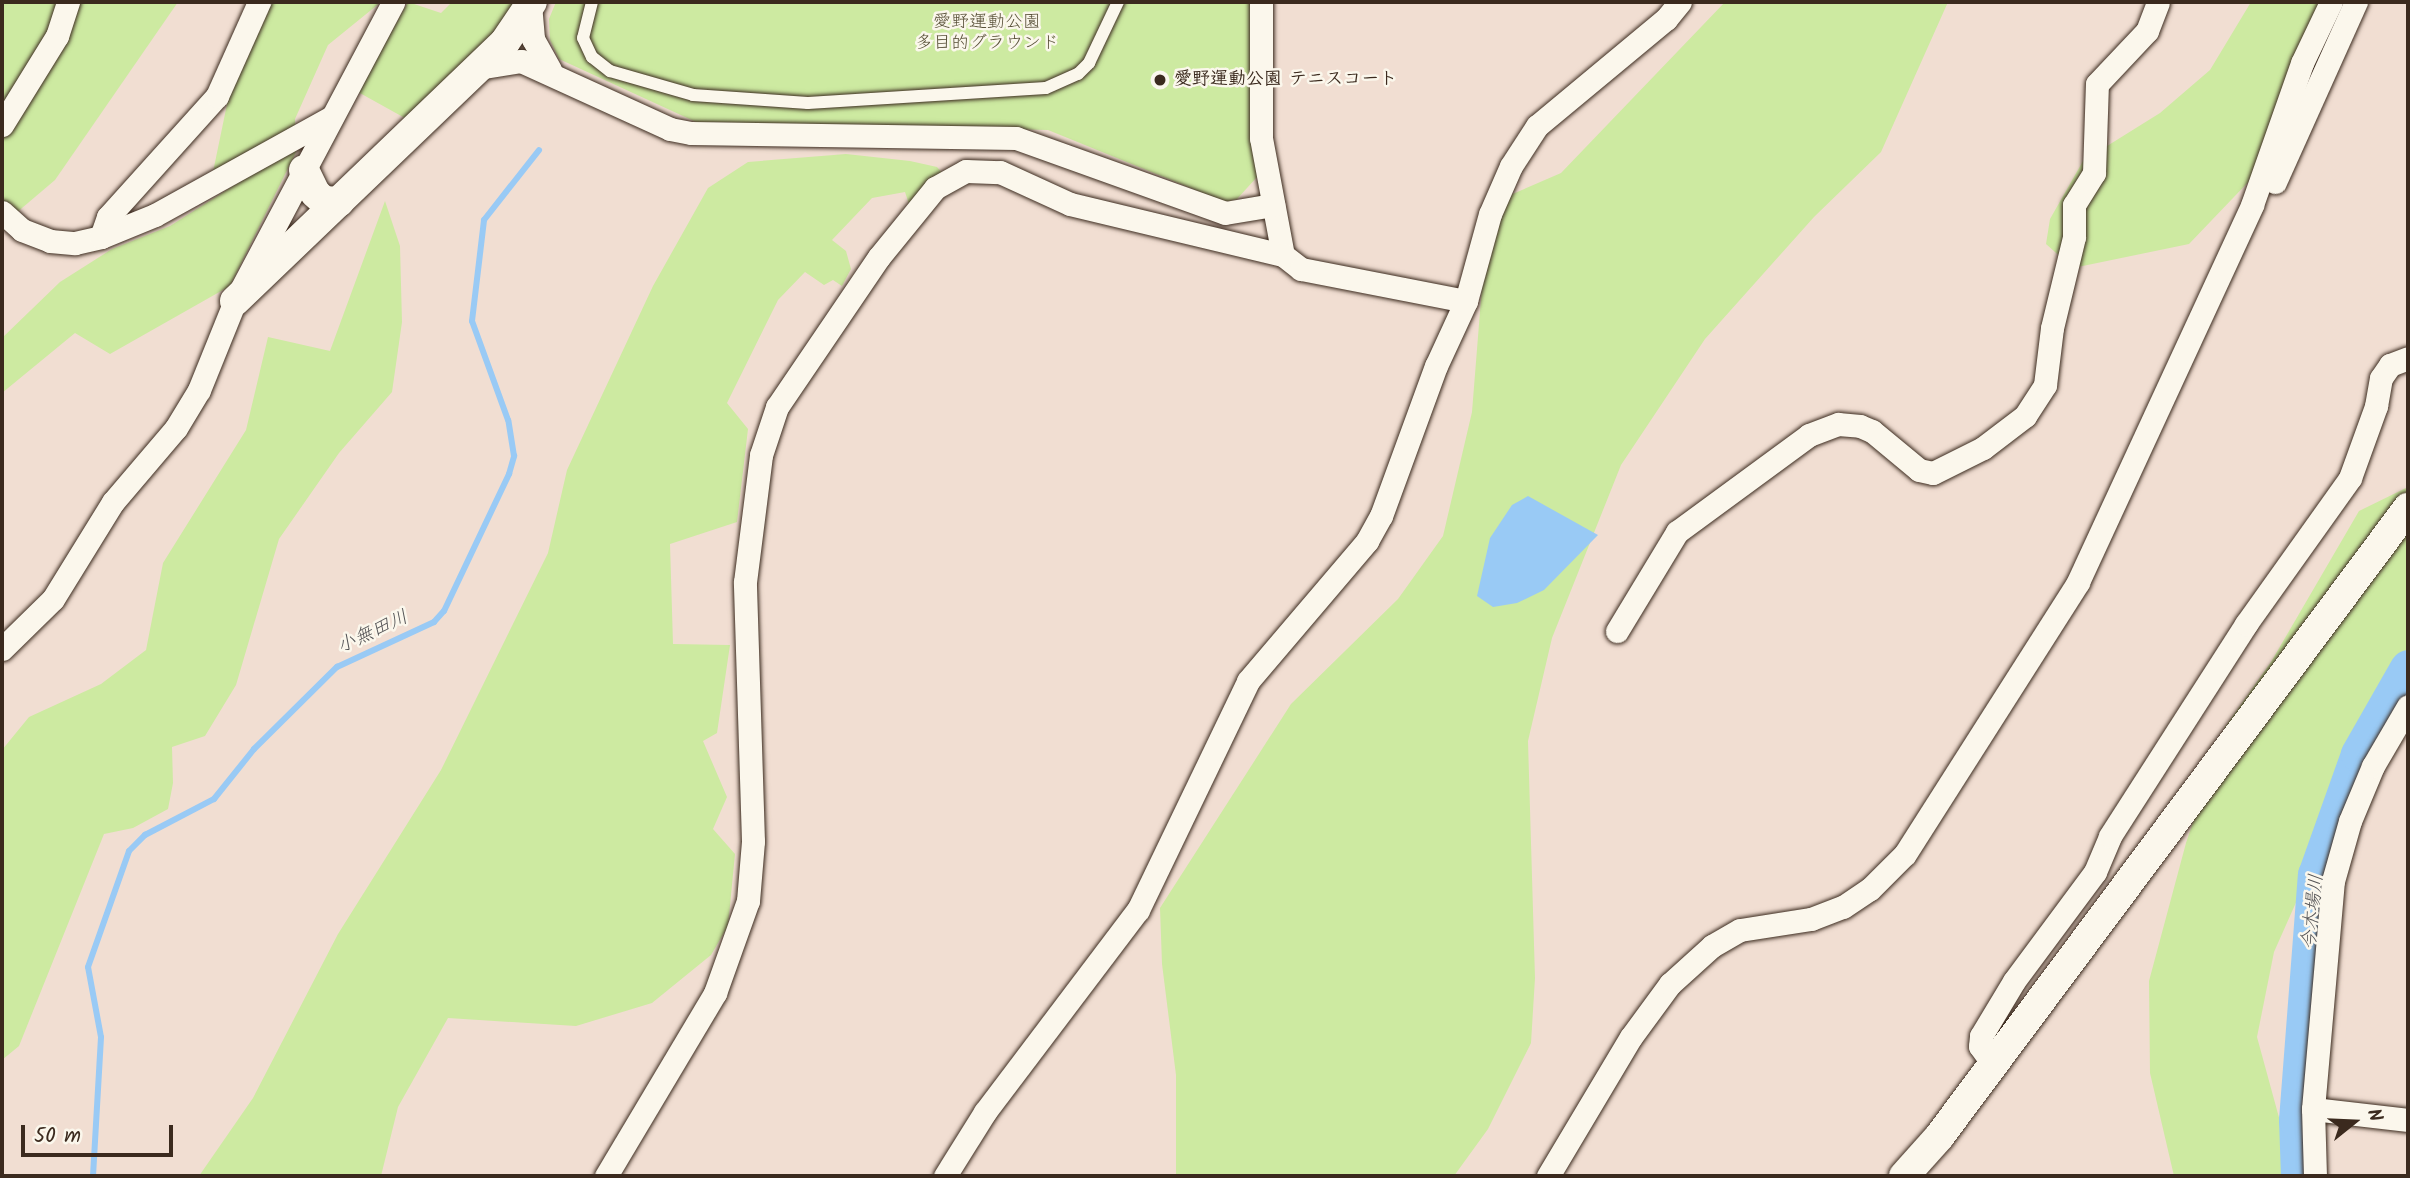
<!DOCTYPE html>
<html>
<head>
<meta charset="utf-8">
<style>
  body { margin:0 }
  #map { position:relative; width:2410px; height:1178px; overflow:hidden; background:#f1ded2; font-family:Kalam,"Klee One",sans-serif }
  div>[style] { position:absolute }
  .green>* { inset:0; background:#cdeaa1 }
  .water>* { inset:0; background:#99caf5 }
  .stream>* { height:6px; margin:-3px; padding:0 3px; transform-origin:3px; border-radius:3px; background:#99caf5 }
  .river>* { height:37px; margin:-18.5px; padding:0 18.5px; transform-origin:18.5px; border-radius:18.5px; background:#99caf5 }
  .roads { filter:drop-shadow(0 0 2px #3b2a1e) drop-shadow(0 0 2px #3b2a1e) }
  .service>* { height:12px; margin:-6px; padding:0 6px; transform-origin:6px; border-radius:6px; background:#fbf7ec }
  .minor>* { height:23px; margin:-11.5px; padding:0 11.5px; transform-origin:11.5px; border-radius:11.5px; background:#fbf7ec }
  .tertiary>* { height:30px; margin:-15px; padding:0 15px; transform-origin:15px; border-radius:15px; background:#fbf7ec }
  .dots>* { width:19px; height:19px; translate:-50% -50%; box-sizing:border-box; border:4px solid #fbf7ec; border-radius:50% }
  span { translate:-50% -50%; white-space:nowrap; text-align:center; line-height:1.15; -webkit-text-stroke:5px #fbf7ec; paint-order:stroke }
  .park-label { font-size:18px; color:#585038 }
  .poi-label { font-size:18px; color:#3b2a1e; font-weight:700 }
  .left { translate:0 -50%; text-align:left }
  .water-label { font-size:19px; color:#525254; font-style:italic }
  .frame { position:absolute; inset:0; border:4px solid #3b2a1e; pointer-events:none }
  .north { position:absolute; left:2319px; top:1087px; width:70px; height:70px; -webkit-text-stroke:5px #fbf7ec; paint-order:stroke; rotate:72deg; font-size:19px; font-weight:700; line-height:28px; text-align:center; color:#3b2a1e }
  .north::after { content:''; display:block; margin:auto; width:24px; height:32px; background:#3b2a1e; clip-path:polygon(50% 0,100% 100%,50% 72%,0 100%) }
  .scale { position:absolute; left:21px; top:1125px; width:152px; height:32px; box-sizing:border-box; border:4px solid #3b2a1e; border-top:0; padding-left:9px; font-size:21px; line-height:24px; white-space:nowrap; color:#3b2a1e; -webkit-text-stroke:5px #fbf7ec; paint-order:stroke }
</style>
</head>
<body>
<div id="map">
  <div class="green">
    <i style="clip-path:polygon(2px 2px,178px 2px,55px 180px,2px 225px)"></i>
    <i style="clip-path:polygon(267px 2px,381px 2px,328px 45px,295px 119px,296px 152px,230px 286px,110px 354px,75px 333px,2px 393px,2px 338px,60px 282px,112px 249px,170px 226px,241px 181px,231px 165px,213px 172px,232px 80px)"></i>
    <i style="clip-path:polygon(408px 2px,441px 13px,452px 2px,525px 2px,412px 122px,358px 92px)"></i>
    <i style="clip-path:polygon(556px 2px,1250px 2px,1257px 177px,1237px 199px,1225px 202px,1048px 130px,696px 122px,559px 59px,550px 40px,549px 19px)"></i>
    <i style="clip-path:polygon(1725px 2px,1948px 2px,1881px 152px,1814px 217px,1705px 339px,1621px 465px,1552px 638px,1528px 741px,1535px 978px,1531px 1043px,1488px 1129px,1454px 1176px,1176px 1176px,1176px 1075px,1162px 964px,1160px 908px,1291px 704px,1398px 599px,1443px 536px,1472px 412px,1485px 249px,1501px 199px,1561px 173px)"></i>
    <i style="clip-path:polygon(2251px 2px,2344px 2px,2322px 82px,2255px 175px,2189px 244px,2073px 268px,2046px 244px,2050px 219px,2083px 161px,2160px 113px,2210px 70px)"></i>
    <i style="clip-path:polygon(846px 154px,910px 161px,937px 167px,944px 175px,910px 207px,905px 192px,872px 198px,832px 240px,846px 251px,851px 269px,842px 286px,833px 280px,824px 285px,805px 272px,778px 300px,727px 403px,748px 429px,737px 522px,670px 544px,673px 644px,730px 645px,717px 733px,703px 741px,727px 797px,713px 829px,735px 854px,728px 926px,711px 955px,652px 1003px,576px 1026px,448px 1018px,398px 1107px,381px 1176px,199px 1176px,253px 1098px,338px 934px,441px 770px,548px 553px,567px 470px,653px 286px,708px 188px,748px 162px)"></i>
    <i style="clip-path:polygon(385px 201px,400px 246px,402px 322px,392px 392px,339px 453px,279px 539px,236px 685px,205px 736px,172px 747px,173px 783px,168px 809px,133px 828px,104px 834px,19px 1046px,2px 1060px,2px 750px,29px 717px,101px 684px,146px 650px,163px 563px,246px 430px,268px 337px,330px 351px)"></i>
    <i style="clip-path:polygon(2408px 487px,2408px 651px,2274px 952px,2257px 1037px,2295px 1176px,2174px 1176px,2150px 1073px,2149px 981px,2186px 843px,2225px 727px,2271px 662px,2359px 511px)"></i>
  </div>
  <div class="water">
    <i style="clip-path:polygon(1528px 496px,1598px 535px,1544px 590px,1517px 603px,1493px 607px,1477px 596px,1490px 538px,1512px 505px)"></i>
  </div>
  <div class="stream">
    <i style="left:93px;top:1176px;width:139px;rotate:-86.7deg"></i>
    <i style="left:101px;top:1037px;width:71px;rotate:-100.5deg"></i>
    <i style="left:88px;top:967px;width:123px;rotate:-70.5deg"></i>
    <i style="left:129px;top:851px;width:23px;rotate:-45deg"></i>
    <i style="left:145px;top:835px;width:78px;rotate:-27.6deg"></i>
    <i style="left:214px;top:799px;width:64px;rotate:-51.3deg"></i>
    <i style="left:254px;top:749px;width:117px;rotate:-44.7deg"></i>
    <i style="left:337px;top:667px;width:107px;rotate:-24.9deg"></i>
    <i style="left:434px;top:622px;width:15px;rotate:-48deg"></i>
    <i style="left:444px;top:611px;width:152px;rotate:-64.6deg"></i>
    <i style="left:509px;top:474px;width:19px;rotate:-74deg"></i>
    <i style="left:514px;top:456px;width:36px;rotate:-99deg"></i>
    <i style="left:508px;top:420px;width:105px;rotate:-110deg"></i>
    <i style="left:472px;top:321px;width:102px;rotate:-83.2deg"></i>
    <i style="left:484px;top:220px;width:89px;rotate:-51.8deg"></i>
  </div>
  <div class="river">
    <i style="left:2299px;top:1176px;width:56px;rotate:-92deg"></i>
    <i style="left:2297px;top:1120px;width:246px;rotate:-85.6deg"></i>
    <i style="left:2316px;top:875px;width:128px;rotate:-70.4deg"></i>
    <i style="left:2359px;top:754px;width:99px;rotate:-60.3deg"></i>
  </div>
  <div class="roads">
    <div class="service">
      <i style="left:592px;top:2px;width:37px;rotate:104deg"></i>
      <i style="left:583px;top:38px;width:21px;rotate:65deg"></i>
      <i style="left:592px;top:57px;width:23px;rotate:38deg"></i>
      <i style="left:610px;top:71px;width:86px;rotate:16.1deg"></i>
      <i style="left:693px;top:95px;width:115px;rotate:4deg"></i>
      <i style="left:808px;top:103px;width:238px;rotate:-3.6deg"></i>
      <i style="left:1046px;top:88px;width:35px;rotate:-24deg"></i>
      <i style="left:1078px;top:74px;width:16px;rotate:-45deg"></i>
      <i style="left:1089px;top:63px;width:68px;rotate:-64.6deg"></i>
    </div>
    <div class="minor">
      <i style="left:1261px;top:2px;width:136px;rotate:90deg"></i>
      <i style="left:1261px;top:138px;width:119px;rotate:79.4deg"></i>
      <i style="left:530px;top:4px;width:35px;rotate:85deg"></i>
      <i style="left:533px;top:39px;width:35px;rotate:61deg"></i>
      <i style="left:478px;top:68px;width:44px;rotate:-9.2deg"></i>
      <i style="left:521px;top:61px;width:164px;rotate:24.5deg"></i>
      <i style="left:670px;top:129px;width:21px;rotate:11deg"></i>
      <i style="left:691px;top:133px;width:325px;rotate:0.9deg"></i>
      <i style="left:1016px;top:138px;width:222px;rotate:19.7deg"></i>
      <i style="left:1225px;top:213px;width:49px;rotate:-9.5deg"></i>
      <i style="left:2px;top:125px;width:105px;rotate:-58.3deg"></i>
      <i style="left:57px;top:36px;width:36px;rotate:-72deg"></i>
      <i style="left:2275px;top:182px;width:197px;rotate:-65.8deg"></i>
      <i style="left:2px;top:212px;width:27px;rotate:42deg"></i>
      <i style="left:22px;top:230px;width:30px;rotate:21deg"></i>
      <i style="left:50px;top:241px;width:25px;rotate:5deg"></i>
      <i style="left:75px;top:243px;width:27px;rotate:-13deg"></i>
      <i style="left:101px;top:237px;width:58px;rotate:-22.2deg"></i>
      <i style="left:155px;top:215px;width:202px;rotate:-29deg"></i>
      <i style="left:101px;top:237px;width:21px;rotate:-71deg"></i>
      <i style="left:108px;top:217px;width:163px;rotate:-48deg"></i>
      <i style="left:217px;top:96px;width:103px;rotate:-65.9deg"></i>
      <i style="left:1617px;top:631px;width:116px;rotate:-58.8deg"></i>
      <i style="left:1677px;top:532px;width:164px;rotate:-36.3deg"></i>
      <i style="left:1809px;top:435px;width:31px;rotate:-21deg"></i>
      <i style="left:1838px;top:424px;width:22px;rotate:5deg"></i>
      <i style="left:1860px;top:426px;width:13px;rotate:23deg"></i>
      <i style="left:1872px;top:431px;width:61px;rotate:39.7deg"></i>
      <i style="left:1919px;top:470px;width:14px;rotate:12deg"></i>
      <i style="left:1933px;top:473px;width:56px;rotate:-26.6deg"></i>
      <i style="left:1983px;top:448px;width:53px;rotate:-37.3deg"></i>
      <i style="left:2025px;top:416px;width:37px;rotate:-57deg"></i>
      <i style="left:2045px;top:385px;width:57px;rotate:-83deg"></i>
      <i style="left:2052px;top:328px;width:94px;rotate:-76.4deg"></i>
      <i style="left:2074px;top:237px;width:32px;rotate:-90deg"></i>
      <i style="left:2074px;top:205px;width:38px;rotate:-58deg"></i>
      <i style="left:2094px;top:173px;width:89px;rotate:-88.1deg"></i>
      <i style="left:2097px;top:84px;width:73px;rotate:-46.7deg"></i>
      <i style="left:2147px;top:31px;width:31px;rotate:-69deg"></i>
      <i style="left:2px;top:649px;width:71px;rotate:-44.4deg"></i>
      <i style="left:53px;top:599px;width:114px;rotate:-58.3deg"></i>
      <i style="left:113px;top:502px;width:97px;rotate:-49.6deg"></i>
      <i style="left:176px;top:428px;width:44px;rotate:-58.8deg"></i>
      <i style="left:199px;top:390px;width:96px;rotate:-68deg"></i>
      <i style="left:235px;top:301px;width:338px;rotate:-62.1deg"></i>
      <i style="left:1993px;top:1064px;width:22px;rotate:-126deg"></i>
      <i style="left:1980px;top:1046px;width:10px;rotate:-84deg"></i>
      <i style="left:1981px;top:1036px;width:64px;rotate:-59deg"></i>
      <i style="left:2014px;top:981px;width:136px;rotate:-53.4deg"></i>
      <i style="left:2095px;top:872px;width:39px;rotate:-67deg"></i>
      <i style="left:2110px;top:836px;width:252px;rotate:-57.3deg"></i>
      <i style="left:2246px;top:624px;width:179px;rotate:-54.5deg"></i>
      <i style="left:2350px;top:478px;width:77px;rotate:-70.1deg"></i>
      <i style="left:2376px;top:406px;width:28px;rotate:-80deg"></i>
      <i style="left:2381px;top:378px;width:16px;rotate:-55deg"></i>
      <i style="left:2390px;top:365px;width:19px;rotate:-21deg"></i>
      <i style="left:2313px;top:1109px;width:96px;rotate:6.6deg"></i>
      <i style="left:606px;top:1176px;width:213px;rotate:-59.2deg"></i>
      <i style="left:715px;top:993px;width:98px;rotate:-70.3deg"></i>
      <i style="left:748px;top:901px;width:60px;rotate:-85.2deg"></i>
      <i style="left:753px;top:841px;width:259px;rotate:-91.8deg"></i>
      <i style="left:745px;top:582px;width:128px;rotate:-82.8deg"></i>
      <i style="left:761px;top:455px;width:51px;rotate:-71.6deg"></i>
      <i style="left:777px;top:407px;width:181px;rotate:-55.8deg"></i>
      <i style="left:879px;top:257px;width:89px;rotate:-50.9deg"></i>
      <i style="left:935px;top:188px;width:35px;rotate:-29deg"></i>
      <i style="left:966px;top:171px;width:34px;rotate:2deg"></i>
      <i style="left:1000px;top:172px;width:77px;rotate:24.6deg"></i>
      <i style="left:1070px;top:204px;width:219px;rotate:13.5deg"></i>
      <i style="left:1283px;top:255px;width:23px;rotate:38deg"></i>
      <i style="left:1301px;top:269px;width:168px;rotate:11deg"></i>
      <i style="left:945px;top:1176px;width:75px;rotate:-58deg"></i>
      <i style="left:985px;top:1112px;width:253px;rotate:-52.9deg"></i>
      <i style="left:1138px;top:910px;width:254px;rotate:-64.3deg"></i>
      <i style="left:1248px;top:681px;width:184px;rotate:-49.6deg"></i>
      <i style="left:1367px;top:541px;width:29px;rotate:-61deg"></i>
      <i style="left:1381px;top:516px;width:160px;rotate:-69.9deg"></i>
      <i style="left:1436px;top:366px;width:72px;rotate:-65.2deg"></i>
      <i style="left:1466px;top:301px;width:90px;rotate:-74.6deg"></i>
      <i style="left:1490px;top:214px;width:52px;rotate:-66.4deg"></i>
      <i style="left:1511px;top:166px;width:48px;rotate:-57deg"></i>
      <i style="left:1537px;top:126px;width:168px;rotate:-39.7deg"></i>
      <i style="left:1666px;top:19px;width:22px;rotate:-51deg"></i>
      <i style="left:1548px;top:1176px;width:162px;rotate:-59.2deg"></i>
      <i style="left:1631px;top:1037px;width:66px;rotate:-53.7deg"></i>
      <i style="left:1670px;top:984px;width:57px;rotate:-42.1deg"></i>
      <i style="left:1712px;top:946px;width:32px;rotate:-30deg"></i>
      <i style="left:1740px;top:930px;width:72px;rotate:-8.8deg"></i>
      <i style="left:1811px;top:919px;width:34px;rotate:-21deg"></i>
      <i style="left:1843px;top:907px;width:32px;rotate:-34deg"></i>
      <i style="left:1870px;top:889px;width:49px;rotate:-45deg"></i>
      <i style="left:1905px;top:854px;width:322px;rotate:-57.5deg"></i>
      <i style="left:2078px;top:582px;width:415px;rotate:-65.2deg"></i>
      <i style="left:2252px;top:205px;width:151px;rotate:-70.6deg"></i>
      <i style="left:2302px;top:63px;width:68px;rotate:-64.6deg"></i>
      <i style="left:2315px;top:1176px;width:67px;rotate:-91.7deg"></i>
      <i style="left:2313px;top:1109px;width:229px;rotate:-85deg"></i>
      <i style="left:2333px;top:881px;width:62px;rotate:-74.2deg"></i>
      <i style="left:2350px;top:821px;width:60px;rotate:-67.3deg"></i>
      <i style="left:2373px;top:766px;width:69px;rotate:-59.7deg"></i>
    </div>
    <div class="tertiary">
      <i style="left:304px;top:170px;width:25px;rotate:64deg"></i>
      <i style="left:315px;top:193px;width:12px;rotate:42deg"></i>
      <i style="left:324px;top:201px;width:15px;rotate:4deg"></i>
      <i style="left:235px;top:301px;width:374px;rotate:-43.8deg"></i>
      <i style="left:505px;top:42px;width:48px;rotate:-56deg"></i>
      <i style="left:1904px;top:1176px;width:52px;rotate:-48.1deg"></i>
      <i style="left:1939px;top:1137px;width:785px;rotate:-53.29deg"></i>
    </div>
  </div>
  <div class="dots">
    <i style="left:1160px;top:80px;background:#3b2a1e"></i>
  </div>
  <div class="park-label">
    <span style="left:987px;top:34px">愛野運動公園<br>多目的グラウンド</span>
  </div>
  <div class="poi-label">
    <span class="left" style="left:1174px;top:80px">愛野運動公園 テニスコート</span>
  </div>
  <div class="water-label">
    <span style="left:373px;top:633px;rotate:-25deg">小無田川</span>
    <span style="left:2314px;top:912px;rotate:-84deg">今木場川</span>
  </div>
  <div class="frame"></div>
  <div class="north">N</div>
  <div class="scale">50 m</div>
</div>
</body>
</html>
